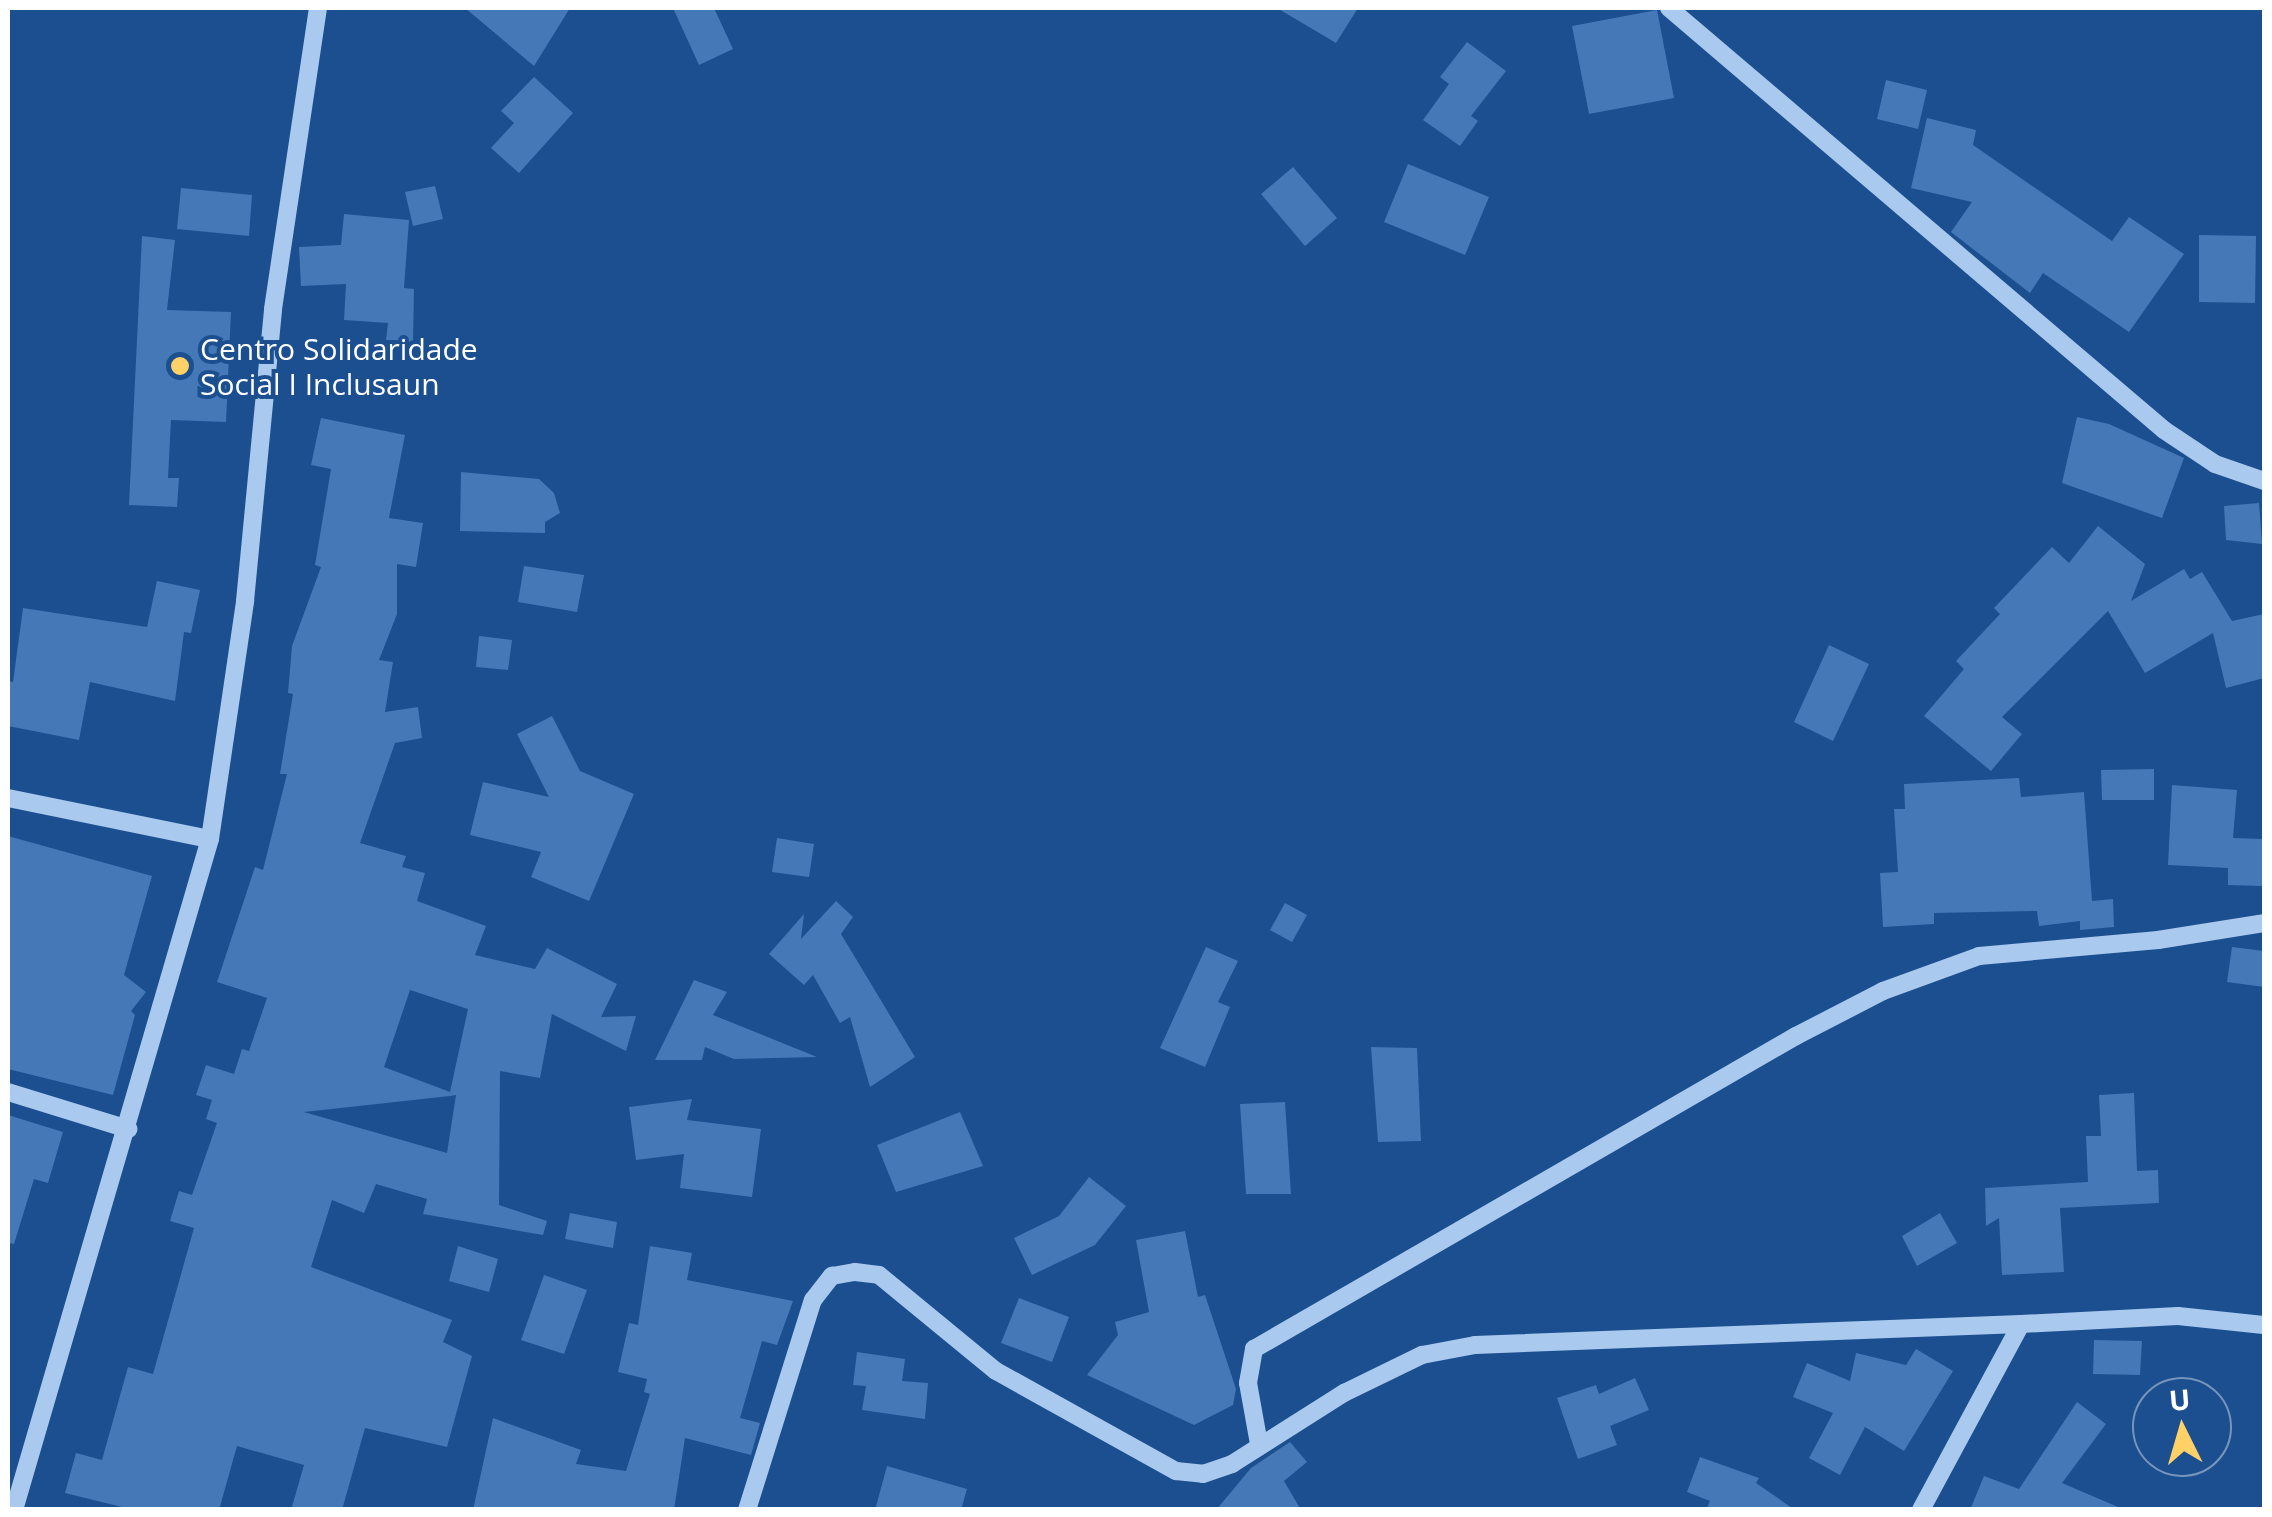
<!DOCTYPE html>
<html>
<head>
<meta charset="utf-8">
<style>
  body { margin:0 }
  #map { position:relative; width:2272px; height:1517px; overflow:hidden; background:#1b4f8f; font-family:"Open Sans",sans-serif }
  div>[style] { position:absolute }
  .building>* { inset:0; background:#4478b7 }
  .minor>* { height:18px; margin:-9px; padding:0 9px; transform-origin:9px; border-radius:9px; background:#a9c9ee }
  .dots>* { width:28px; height:28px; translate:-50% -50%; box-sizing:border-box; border:5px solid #1b4f8f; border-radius:50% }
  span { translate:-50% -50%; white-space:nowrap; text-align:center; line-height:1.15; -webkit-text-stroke:8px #1b4f8f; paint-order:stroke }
  .poi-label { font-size:30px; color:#fff }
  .left { translate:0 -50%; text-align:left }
  .frame { position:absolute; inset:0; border:10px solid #fff; pointer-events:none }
  .north { position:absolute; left:2132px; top:1377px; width:100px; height:100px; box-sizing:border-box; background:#1b4f8f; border:2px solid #7695bc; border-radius:50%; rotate:355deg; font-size:28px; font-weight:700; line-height:40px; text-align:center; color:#fff }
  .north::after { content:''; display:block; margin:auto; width:35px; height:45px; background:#ffd166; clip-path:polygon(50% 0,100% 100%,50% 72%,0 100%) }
</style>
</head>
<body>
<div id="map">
  <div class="building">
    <i style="clip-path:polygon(465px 8px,570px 8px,534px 66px)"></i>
    <i style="clip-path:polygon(673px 8px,714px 8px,733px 49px,699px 65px)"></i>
    <i style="clip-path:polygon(1277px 8px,1358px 8px,1336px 43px)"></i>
    <i style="clip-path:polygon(1657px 10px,1674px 98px,1589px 114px,1572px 26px)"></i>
    <i style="clip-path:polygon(1467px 42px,1506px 71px,1471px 116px,1478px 121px,1460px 146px,1423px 120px,1449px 84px,1440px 77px)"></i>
    <i style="clip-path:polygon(534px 77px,573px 113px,519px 173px,491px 148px,514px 123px,501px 111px)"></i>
    <i style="clip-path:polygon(1886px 80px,1927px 90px,1918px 129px,1877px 119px)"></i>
    <i style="clip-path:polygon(1927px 118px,1976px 130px,1973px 145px,2112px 241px,2129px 217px,2184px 254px,2129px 332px,2043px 273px,2030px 293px,1951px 232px,1972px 202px,1911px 188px)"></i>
    <i style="clip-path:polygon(1408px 164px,1489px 197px,1465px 255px,1384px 222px)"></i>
    <i style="clip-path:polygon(1293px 167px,1337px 218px,1305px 246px,1261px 194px)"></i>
    <i style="clip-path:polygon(435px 186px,443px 219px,413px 226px,405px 192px)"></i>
    <i style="clip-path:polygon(181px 188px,252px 195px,249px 236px,177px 229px)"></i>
    <i style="clip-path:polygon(344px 214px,409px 220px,404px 288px,414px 289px,413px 342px,386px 340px,388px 323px,344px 320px,346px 284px,301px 286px,299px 247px,341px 245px)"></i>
    <i style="clip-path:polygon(2199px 235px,2256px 236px,2255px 303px,2199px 302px)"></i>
    <i style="clip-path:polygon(142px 236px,175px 240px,167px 310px,231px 312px,226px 422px,171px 420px,168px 478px,179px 478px,177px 507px,129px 505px)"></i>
    <i style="clip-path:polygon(2077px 417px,2109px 424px,2184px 458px,2162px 518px,2062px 483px)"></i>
    <i style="clip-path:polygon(evenodd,321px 418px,405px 435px,389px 518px,423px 523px,416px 567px,397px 564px,397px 614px,379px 660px,393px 662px,385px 712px,418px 707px,422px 738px,395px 743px,360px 843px,406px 856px,402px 867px,425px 873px,417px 901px,486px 926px,475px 955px,535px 969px,547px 948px,617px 984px,601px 1017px,636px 1016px,626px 1051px,552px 1014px,540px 1078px,500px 1071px,499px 1205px,547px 1221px,543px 1235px,423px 1214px,427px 1199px,376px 1184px,364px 1213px,332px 1200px,311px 1267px,452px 1320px,443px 1342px,472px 1356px,447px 1447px,365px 1428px,342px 1510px,291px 1510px,304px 1465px,237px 1446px,219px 1510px,134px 1510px,65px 1493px,76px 1453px,102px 1460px,128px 1367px,153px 1374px,194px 1228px,170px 1221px,179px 1191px,192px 1195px,217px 1123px,206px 1119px,212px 1100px,196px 1095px,206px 1065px,234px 1074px,242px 1049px,249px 1051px,267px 998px,217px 982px,255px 867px,263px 870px,287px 774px,280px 774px,293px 694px,288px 693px,292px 646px,321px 567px,315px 565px,331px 469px,311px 465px,321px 418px,410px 990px,468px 1009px,450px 1092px,384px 1067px,410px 990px,321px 418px,456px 1095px,447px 1153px,304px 1112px,450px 1096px,456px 1095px)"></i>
    <i style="clip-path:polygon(461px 472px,539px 479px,554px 493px,560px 513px,545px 522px,545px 533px,460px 531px)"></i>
    <i style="clip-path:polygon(2259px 503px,2262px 544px,2226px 540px,2224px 506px)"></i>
    <i style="clip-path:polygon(2098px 526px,2145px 564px,2131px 601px,2184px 569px,2190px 579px,2202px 572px,2232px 621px,2264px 614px,2264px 678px,2226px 688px,2213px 633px,2145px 673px,2108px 611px,2002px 717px,2022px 734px,1991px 771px,1924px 716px,1964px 669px,1956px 661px,2000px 614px,1994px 608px,2052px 547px,2069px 563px)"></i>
    <i style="clip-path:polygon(524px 566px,584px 575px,577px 612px,518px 602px)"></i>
    <i style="clip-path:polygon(157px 581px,200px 590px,191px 633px,184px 632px,175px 701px,90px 682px,79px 740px,8px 726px,8px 681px,13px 682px,23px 608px,147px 627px)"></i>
    <i style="clip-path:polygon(479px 636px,512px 640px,508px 670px,476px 667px)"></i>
    <i style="clip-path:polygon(1829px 645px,1869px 664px,1833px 741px,1794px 722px)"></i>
    <i style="clip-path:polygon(552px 716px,580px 771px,634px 794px,589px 901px,531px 877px,541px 852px,470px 835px,483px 782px,549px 797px,517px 734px)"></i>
    <i style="clip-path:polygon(2154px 769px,2154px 800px,2102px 800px,2101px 770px)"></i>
    <i style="clip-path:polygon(2019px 778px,2021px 797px,2084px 792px,2092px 901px,2113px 899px,2114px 927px,2080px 930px,2080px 921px,2039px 926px,2037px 911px,1934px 913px,1934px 924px,1883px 927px,1880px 873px,1898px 872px,1894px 809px,1905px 809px,1904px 784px)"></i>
    <i style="clip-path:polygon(2172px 785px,2237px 790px,2233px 838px,2263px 839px,2262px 886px,2228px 885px,2228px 868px,2168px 865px)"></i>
    <i style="clip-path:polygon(8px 836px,152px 876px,124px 975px,146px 992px,131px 1011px,135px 1015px,113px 1095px,8px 1069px)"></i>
    <i style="clip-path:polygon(777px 838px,814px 844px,809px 877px,772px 872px)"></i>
    <i style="clip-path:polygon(836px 901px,853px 917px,841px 934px,915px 1057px,870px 1087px,850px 1017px,840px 1023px,813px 975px,804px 985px,769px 954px,804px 914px,801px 939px)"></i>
    <i style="clip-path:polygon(1285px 903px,1307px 915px,1292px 942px,1270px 930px)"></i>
    <i style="clip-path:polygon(1206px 947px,1238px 961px,1218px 1002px,1230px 1007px,1205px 1067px,1160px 1048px)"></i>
    <i style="clip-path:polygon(2232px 947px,2264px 951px,2264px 987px,2227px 982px)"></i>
    <i style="clip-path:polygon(694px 980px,727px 992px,713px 1015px,817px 1057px,734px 1059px,705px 1047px,702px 1060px,655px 1060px)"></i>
    <i style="clip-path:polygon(1371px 1047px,1417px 1048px,1421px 1141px,1378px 1142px)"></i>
    <i style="clip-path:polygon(2134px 1093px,2137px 1171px,2158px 1170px,2159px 1203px,2060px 1208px,2064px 1272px,2002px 1275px,1999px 1218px,1986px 1226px,1985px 1188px,2088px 1182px,2086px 1136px,2101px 1136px,2099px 1095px)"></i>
    <i style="clip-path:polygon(692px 1099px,687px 1120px,761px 1129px,752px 1197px,680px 1188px,684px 1154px,636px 1160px,629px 1107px)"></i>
    <i style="clip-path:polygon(1285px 1102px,1291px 1194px,1246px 1194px,1240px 1104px)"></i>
    <i style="clip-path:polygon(960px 1112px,983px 1166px,896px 1192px,877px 1145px)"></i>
    <i style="clip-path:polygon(8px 1115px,63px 1132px,48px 1183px,34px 1179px,14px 1244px,8px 1243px)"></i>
    <i style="clip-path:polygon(1089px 1177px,1126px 1206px,1095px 1245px,1032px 1275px,1014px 1238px,1059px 1216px)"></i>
    <i style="clip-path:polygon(570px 1213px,617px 1222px,613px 1248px,565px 1239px)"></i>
    <i style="clip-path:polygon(1940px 1213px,1957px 1243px,1917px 1266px,1902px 1236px)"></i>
    <i style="clip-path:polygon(1185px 1231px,1198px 1297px,1205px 1295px,1236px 1389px,1233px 1405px,1194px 1425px,1087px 1375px,1118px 1335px,1115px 1322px,1149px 1312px,1136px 1240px)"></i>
    <i style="clip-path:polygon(458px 1246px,498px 1259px,489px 1292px,449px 1281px)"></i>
    <i style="clip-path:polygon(650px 1246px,692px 1253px,687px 1280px,793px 1301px,777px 1345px,762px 1341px,740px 1418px,760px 1423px,751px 1455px,685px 1438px,674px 1510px,473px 1510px,493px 1418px,581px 1450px,576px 1464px,626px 1471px,650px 1394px,644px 1392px,647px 1379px,618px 1372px,629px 1323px,638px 1325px)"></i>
    <i style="clip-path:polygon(544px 1275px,587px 1290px,564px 1354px,521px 1340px)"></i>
    <i style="clip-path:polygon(1019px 1298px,1069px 1317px,1052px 1362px,1001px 1343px)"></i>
    <i style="clip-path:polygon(2094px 1340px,2142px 1341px,2140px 1375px,2093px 1374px)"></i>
    <i style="clip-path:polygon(1916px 1349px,1953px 1371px,1904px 1451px,1865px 1427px,1840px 1475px,1809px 1458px,1833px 1413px,1793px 1397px,1807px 1363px,1850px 1381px,1856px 1353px,1906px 1365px)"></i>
    <i style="clip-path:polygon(857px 1352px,905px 1359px,902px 1381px,928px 1383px,925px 1419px,862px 1410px,866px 1386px,853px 1385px)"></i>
    <i style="clip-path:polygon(1635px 1378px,1649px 1410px,1610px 1426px,1617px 1445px,1578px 1459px,1557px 1398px,1596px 1385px,1599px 1394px)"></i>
    <i style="clip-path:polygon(2077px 1402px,2106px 1424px,2062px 1483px,2125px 1510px,1970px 1510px,1984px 1476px,2019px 1489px)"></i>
    <i style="clip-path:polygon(1290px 1442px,1307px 1462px,1284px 1481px,1301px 1510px,1216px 1510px,1251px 1468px)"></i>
    <i style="clip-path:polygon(1700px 1457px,1759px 1478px,1756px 1483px,1795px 1510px,1706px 1510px,1710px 1501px,1687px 1492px)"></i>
    <i style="clip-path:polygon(887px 1466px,967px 1489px,961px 1510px,875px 1510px)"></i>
  </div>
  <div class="minor">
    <i style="left:1669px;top:8px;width:650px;rotate:40.45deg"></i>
    <i style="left:2164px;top:430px;width:61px;rotate:33.7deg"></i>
    <i style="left:2215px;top:464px;width:52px;rotate:19.1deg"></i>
    <i style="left:8px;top:798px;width:206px;rotate:11.5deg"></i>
    <i style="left:8px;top:1092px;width:126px;rotate:17.1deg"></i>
    <i style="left:2021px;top:1324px;width:157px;rotate:-2.9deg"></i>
    <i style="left:2178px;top:1316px;width:86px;rotate:6deg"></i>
    <i style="left:1259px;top:1444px;width:62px;rotate:-100.2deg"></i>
    <i style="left:1248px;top:1383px;width:35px;rotate:-80deg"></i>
    <i style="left:1254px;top:1349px;width:626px;rotate:-30.01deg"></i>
    <i style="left:1796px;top:1036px;width:98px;rotate:-27.3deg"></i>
    <i style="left:1883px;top:991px;width:102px;rotate:-20deg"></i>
    <i style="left:1979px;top:956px;width:180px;rotate:-5.1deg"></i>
    <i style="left:2158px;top:940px;width:107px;rotate:-9.1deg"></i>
    <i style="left:14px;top:1510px;width:699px;rotate:-73.72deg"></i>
    <i style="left:210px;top:839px;width:241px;rotate:-81.6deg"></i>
    <i style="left:245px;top:601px;width:293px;rotate:-84.5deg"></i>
    <i style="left:273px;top:309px;width:304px;rotate:-81.5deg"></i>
    <i style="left:747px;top:1510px;width:220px;rotate:-72.6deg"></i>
    <i style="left:813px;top:1300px;width:31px;rotate:-52deg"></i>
    <i style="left:832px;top:1276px;width:23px;rotate:-10deg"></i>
    <i style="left:855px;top:1272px;width:24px;rotate:7deg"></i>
    <i style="left:879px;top:1275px;width:151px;rotate:39.4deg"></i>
    <i style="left:996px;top:1371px;width:206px;rotate:29.1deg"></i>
    <i style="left:1176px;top:1471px;width:27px;rotate:6deg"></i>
    <i style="left:1203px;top:1474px;width:31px;rotate:-19deg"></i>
    <i style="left:1232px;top:1464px;width:133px;rotate:-32.4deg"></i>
    <i style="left:1344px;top:1393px;width:87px;rotate:-26deg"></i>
    <i style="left:1422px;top:1355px;width:54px;rotate:-10.7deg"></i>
    <i style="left:1475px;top:1345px;width:546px;rotate:-2.2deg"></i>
    <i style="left:2021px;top:1324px;width:211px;rotate:118.3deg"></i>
  </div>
  <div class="dots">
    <i style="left:180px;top:366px;background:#ffd166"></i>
  </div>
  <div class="poi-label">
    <span class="left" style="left:200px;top:366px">Centro Solidaridade<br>Social I Inclusaun</span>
  </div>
  <div class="frame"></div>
  <div class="north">U</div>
</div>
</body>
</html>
